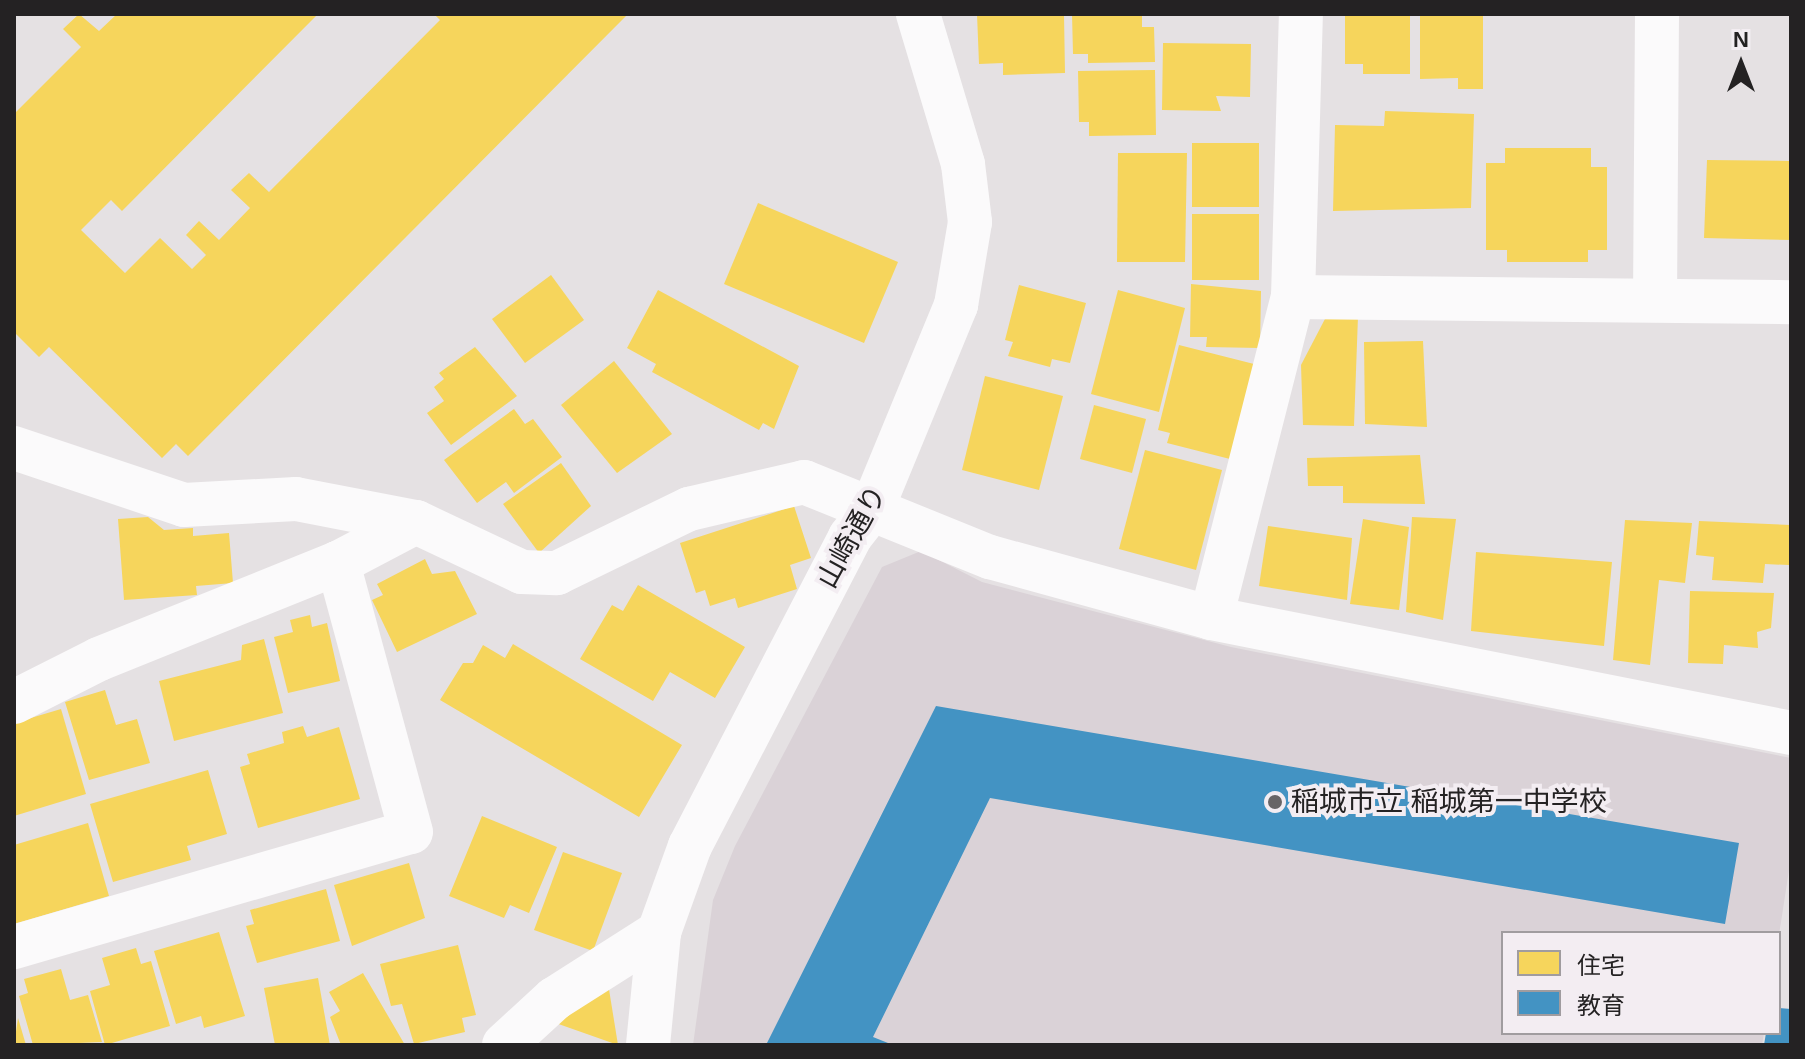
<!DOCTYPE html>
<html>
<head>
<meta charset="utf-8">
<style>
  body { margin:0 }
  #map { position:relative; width:1805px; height:1059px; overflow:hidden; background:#e5e1e3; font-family:Arial,"Noto Sans JP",sans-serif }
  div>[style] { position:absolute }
  .built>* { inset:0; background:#dad2d7 }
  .homes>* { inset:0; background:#f6d55c }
  .schools>* { inset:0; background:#4393c3 }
  .minor>* { height:44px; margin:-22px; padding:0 22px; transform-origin:22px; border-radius:22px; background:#fbfafb }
  .tertiary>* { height:44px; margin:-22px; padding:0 22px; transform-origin:22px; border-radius:22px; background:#fbfafb }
  .dots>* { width:22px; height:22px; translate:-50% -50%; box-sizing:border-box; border:4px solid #f3edf2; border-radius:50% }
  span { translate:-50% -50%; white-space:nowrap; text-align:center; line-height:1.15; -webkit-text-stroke:8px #f3edf2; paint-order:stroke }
  .street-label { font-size:28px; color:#242223 }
  .poi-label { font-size:28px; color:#242223 }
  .left { translate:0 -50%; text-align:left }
  .frame { position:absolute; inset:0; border:16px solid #242223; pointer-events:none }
  .legend { position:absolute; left:1501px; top:931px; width:280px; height:104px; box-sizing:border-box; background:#f3edf2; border:2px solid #a09c9f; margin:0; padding:10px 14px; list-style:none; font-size:24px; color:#242223 }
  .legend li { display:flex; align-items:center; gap:16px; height:40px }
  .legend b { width:40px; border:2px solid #a09c9f }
  .north { position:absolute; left:1701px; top:24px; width:80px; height:80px; -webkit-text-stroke:6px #f3edf2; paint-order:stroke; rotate:0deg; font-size:22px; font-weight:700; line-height:32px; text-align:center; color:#242223 }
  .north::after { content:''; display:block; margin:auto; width:28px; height:36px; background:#242223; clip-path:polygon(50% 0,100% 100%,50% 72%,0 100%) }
</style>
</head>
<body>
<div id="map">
  <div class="built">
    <i style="clip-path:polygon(921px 551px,982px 582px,1231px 647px,1791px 758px,1791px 857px,1779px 935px,1503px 933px,1503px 1033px,1764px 1033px,1762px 1045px,693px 1045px,713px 900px,735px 846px,882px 567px)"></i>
  </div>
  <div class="homes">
    <i style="clip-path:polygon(79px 14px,99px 31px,117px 14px,318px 14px,122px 211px,111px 200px,81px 230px,125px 273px,160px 238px,192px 269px,206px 255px,186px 235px,199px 221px,219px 240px,250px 208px,231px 190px,249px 173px,269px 192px,440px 20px,434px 14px,628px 14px,188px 456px,176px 444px,162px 458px,49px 347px,39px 357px,14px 332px,14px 114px,81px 47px,63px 29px)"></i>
    <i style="clip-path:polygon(977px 14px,1064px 14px,1065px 73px,1003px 75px,1003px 63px,979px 64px)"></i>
    <i style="clip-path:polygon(1072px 14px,1142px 14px,1142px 27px,1154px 27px,1155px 62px,1088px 63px,1088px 54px,1073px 54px)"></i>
    <i style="clip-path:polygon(1345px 14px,1410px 14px,1410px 74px,1363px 74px,1363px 64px,1345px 64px)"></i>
    <i style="clip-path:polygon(1420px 14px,1483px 14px,1483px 89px,1458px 89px,1458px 78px,1420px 79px)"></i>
    <i style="clip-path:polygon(1163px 43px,1251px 44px,1250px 97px,1216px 96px,1221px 111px,1162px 110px)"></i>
    <i style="clip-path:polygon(1155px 70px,1156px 135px,1089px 136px,1089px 122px,1079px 122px,1078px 71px)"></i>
    <i style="clip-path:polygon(1385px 111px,1474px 114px,1471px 208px,1333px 211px,1335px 125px,1384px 126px)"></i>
    <i style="clip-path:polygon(1192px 143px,1259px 143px,1259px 207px,1192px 207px)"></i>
    <i style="clip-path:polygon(1505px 148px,1591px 148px,1591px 167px,1607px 167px,1607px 250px,1588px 250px,1588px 262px,1507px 262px,1507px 250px,1486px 250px,1486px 163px,1505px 163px)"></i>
    <i style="clip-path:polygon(1118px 153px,1187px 153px,1185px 262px,1117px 262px)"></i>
    <i style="clip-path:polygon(1707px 160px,1791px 161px,1791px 240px,1704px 238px)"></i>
    <i style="clip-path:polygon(758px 203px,898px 262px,864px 343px,724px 284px)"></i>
    <i style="clip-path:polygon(1192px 214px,1259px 214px,1259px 280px,1192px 280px)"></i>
    <i style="clip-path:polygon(551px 275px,584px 320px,525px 363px,492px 319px)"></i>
    <i style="clip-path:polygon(1191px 284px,1261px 291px,1260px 348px,1206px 347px,1207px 337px,1190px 337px)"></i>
    <i style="clip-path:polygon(1019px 285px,1086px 303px,1070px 363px,1052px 359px,1050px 367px,1008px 356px,1013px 342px,1005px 340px)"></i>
    <i style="clip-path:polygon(658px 290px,799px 366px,774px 429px,763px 423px,759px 430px,652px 372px,656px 364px,627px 348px)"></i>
    <i style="clip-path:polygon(1118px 290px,1185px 308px,1159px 412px,1091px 394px)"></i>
    <i style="clip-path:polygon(1358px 316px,1354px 426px,1303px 425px,1301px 365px,1326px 317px)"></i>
    <i style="clip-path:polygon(1423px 341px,1427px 427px,1365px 424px,1364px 342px)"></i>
    <i style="clip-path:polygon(1179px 345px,1254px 364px,1230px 459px,1167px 443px,1170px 433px,1158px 430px)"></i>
    <i style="clip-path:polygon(475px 347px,517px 396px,451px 445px,427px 413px,444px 401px,434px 387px,444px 379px,439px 373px)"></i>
    <i style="clip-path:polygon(614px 361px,672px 434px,617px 473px,561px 405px)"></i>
    <i style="clip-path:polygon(985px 376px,1063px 396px,1039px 490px,962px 470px)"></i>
    <i style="clip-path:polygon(1094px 405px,1146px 419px,1132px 473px,1080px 459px)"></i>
    <i style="clip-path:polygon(514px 409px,525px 424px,533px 419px,562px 457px,514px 493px,506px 482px,477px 503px,444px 460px)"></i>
    <i style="clip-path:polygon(1145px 450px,1222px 470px,1196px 570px,1119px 549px)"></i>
    <i style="clip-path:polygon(1420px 455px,1425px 504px,1343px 503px,1343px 486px,1308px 486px,1307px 458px)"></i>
    <i style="clip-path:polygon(561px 463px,591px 506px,539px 553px,503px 504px)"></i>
    <i style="clip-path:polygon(794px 506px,811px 558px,790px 565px,797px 589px,738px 608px,735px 598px,710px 606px,705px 590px,696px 593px,680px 543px)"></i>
    <i style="clip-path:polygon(148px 517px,164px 530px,193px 528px,193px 536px,229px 533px,233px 583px,196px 586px,197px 595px,124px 600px,118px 519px)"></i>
    <i style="clip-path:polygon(1412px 517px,1456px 519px,1443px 620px,1406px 612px)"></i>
    <i style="clip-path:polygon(1363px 519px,1409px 527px,1399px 610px,1350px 604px)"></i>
    <i style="clip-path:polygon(1625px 520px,1692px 523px,1685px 583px,1659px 580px,1650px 665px,1613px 660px)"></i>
    <i style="clip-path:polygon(1699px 521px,1791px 525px,1789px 565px,1765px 564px,1763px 583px,1712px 580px,1714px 557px,1696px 555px)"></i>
    <i style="clip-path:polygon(1268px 526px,1352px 538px,1347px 600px,1259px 586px)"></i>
    <i style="clip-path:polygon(1476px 552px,1612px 562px,1604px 646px,1471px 631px)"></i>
    <i style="clip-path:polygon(425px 559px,432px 574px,455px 571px,477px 614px,397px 652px,372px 600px,383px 595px,377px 584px)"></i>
    <i style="clip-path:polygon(638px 585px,745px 647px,715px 698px,670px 672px,653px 701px,580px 659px,612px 605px,623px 611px)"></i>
    <i style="clip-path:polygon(1690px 591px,1774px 593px,1771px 628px,1757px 632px,1758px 648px,1724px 645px,1723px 664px,1688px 663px)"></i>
    <i style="clip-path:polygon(310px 615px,312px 627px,327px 623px,340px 681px,288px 693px,274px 637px,293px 632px,290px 620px)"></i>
    <i style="clip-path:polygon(264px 639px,283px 713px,174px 741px,159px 681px,241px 660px,242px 645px)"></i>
    <i style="clip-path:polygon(513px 644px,682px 745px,639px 817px,440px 700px,463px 663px,473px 663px,483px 645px,505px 658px)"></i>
    <i style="clip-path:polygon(105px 690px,116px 725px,137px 719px,150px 763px,89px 780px,65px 702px)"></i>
    <i style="clip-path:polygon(61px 709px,86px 794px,14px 816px,14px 723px)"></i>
    <i style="clip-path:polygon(303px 726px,307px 737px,339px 727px,360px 799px,258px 828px,240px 767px,250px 764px,247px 754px,284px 743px,282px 732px)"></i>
    <i style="clip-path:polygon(208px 770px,227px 834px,187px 846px,191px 860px,113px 882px,90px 804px)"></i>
    <i style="clip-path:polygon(482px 816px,557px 847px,529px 913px,510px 905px,504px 918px,449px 896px)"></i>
    <i style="clip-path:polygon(88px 823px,109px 896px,14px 924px,14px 845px)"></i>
    <i style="clip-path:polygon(563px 852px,622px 873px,593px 951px,534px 930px)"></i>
    <i style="clip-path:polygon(409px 863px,425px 918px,352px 946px,334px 885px)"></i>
    <i style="clip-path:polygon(326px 889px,340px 941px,257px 963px,246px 926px,254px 924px,250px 910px)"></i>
    <i style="clip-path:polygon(219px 932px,245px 1016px,204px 1028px,201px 1016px,176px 1024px,154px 951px)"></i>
    <i style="clip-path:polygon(458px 945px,476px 1015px,462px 1018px,465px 1032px,414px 1044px,402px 1004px,391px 1006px,380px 964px)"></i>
    <i style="clip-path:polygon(136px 948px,141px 964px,151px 961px,170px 1026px,105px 1045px,90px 991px,110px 985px,102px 958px)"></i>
    <i style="clip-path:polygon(61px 969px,70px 1000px,88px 995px,102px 1042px,33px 1045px,19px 996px,28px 993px,24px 979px)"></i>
    <i style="clip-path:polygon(363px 973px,405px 1045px,341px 1045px,330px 1017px,340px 1011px,329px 992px)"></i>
    <i style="clip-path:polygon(607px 977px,618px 1045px,550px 1021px)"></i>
    <i style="clip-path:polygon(318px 978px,330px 1045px,275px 1045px,264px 988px)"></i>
    <i style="clip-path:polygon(18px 1018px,26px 1045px,14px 1045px)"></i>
  </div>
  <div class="schools">
    <i style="clip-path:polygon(936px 706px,1739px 843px,1725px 924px,990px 798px,873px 1037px,893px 1045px,766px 1045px)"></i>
    <i style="clip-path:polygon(1779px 1008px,1791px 1009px,1791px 1045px,1764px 1045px,1766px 1033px,1779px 1033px)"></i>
  </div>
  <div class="minor">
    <i style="left:1293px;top:297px;width:498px;rotate:0.6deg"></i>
    <i style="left:1655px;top:300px;width:286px;rotate:-89.6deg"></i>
    <i style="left:14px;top:448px;width:179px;rotate:18.5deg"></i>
    <i style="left:184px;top:505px;width:112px;rotate:-3.1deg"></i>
    <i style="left:296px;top:499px;width:122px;rotate:10.9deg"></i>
    <i style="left:416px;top:522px;width:117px;rotate:25.3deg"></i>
    <i style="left:522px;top:572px;width:35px;rotate:2deg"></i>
    <i style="left:557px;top:573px;width:147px;rotate:-25.9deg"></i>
    <i style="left:689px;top:509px;width:118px;rotate:-13.2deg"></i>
    <i style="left:804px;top:482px;width:201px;rotate:22deg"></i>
    <i style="left:990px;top:557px;width:229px;rotate:15.4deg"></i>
    <i style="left:1211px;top:618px;width:591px;rotate:11.21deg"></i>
    <i style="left:1211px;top:618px;width:331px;rotate:-75.7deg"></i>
    <i style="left:1293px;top:297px;width:283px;rotate:-88.4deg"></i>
    <i style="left:14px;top:702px;width:95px;rotate:-26.8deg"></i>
    <i style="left:99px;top:659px;width:258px;rotate:-21.9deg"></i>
    <i style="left:338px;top:563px;width:88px;rotate:-27.7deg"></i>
    <i style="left:14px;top:947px;width:413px;rotate:-16.2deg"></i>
    <i style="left:411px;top:832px;width:279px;rotate:-105.2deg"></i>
    <i style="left:504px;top:1045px;width:68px;rotate:-42.6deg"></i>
    <i style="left:554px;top:999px;width:125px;rotate:-32.5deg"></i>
  </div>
  <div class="tertiary">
    <i style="left:648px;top:1045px;width:114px;rotate:-84.4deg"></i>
    <i style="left:659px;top:932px;width:91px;rotate:-70.2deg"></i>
    <i style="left:690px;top:846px;width:348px;rotate:-62.6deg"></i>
    <i style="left:850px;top:537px;width:36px;rotate:-52deg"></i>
    <i style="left:872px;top:509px;width:221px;rotate:-67.6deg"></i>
    <i style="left:956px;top:305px;width:84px;rotate:-80.4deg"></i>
    <i style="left:970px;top:222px;width:58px;rotate:-96.9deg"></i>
    <i style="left:963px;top:164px;width:157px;rotate:-106.7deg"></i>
  </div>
  <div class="dots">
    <i style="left:1275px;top:802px;background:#686566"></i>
  </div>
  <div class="street-label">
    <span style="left:852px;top:537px;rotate:-61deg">山崎通り</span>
  </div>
  <div class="poi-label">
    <span class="left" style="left:1291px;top:802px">稲城市立 稲城第一中学校</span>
  </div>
  <div class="frame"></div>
  <ul class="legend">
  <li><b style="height:22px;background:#f6d55c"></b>住宅</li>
  <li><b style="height:22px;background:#4393c3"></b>教育</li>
  </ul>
  <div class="north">N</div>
</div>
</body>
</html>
